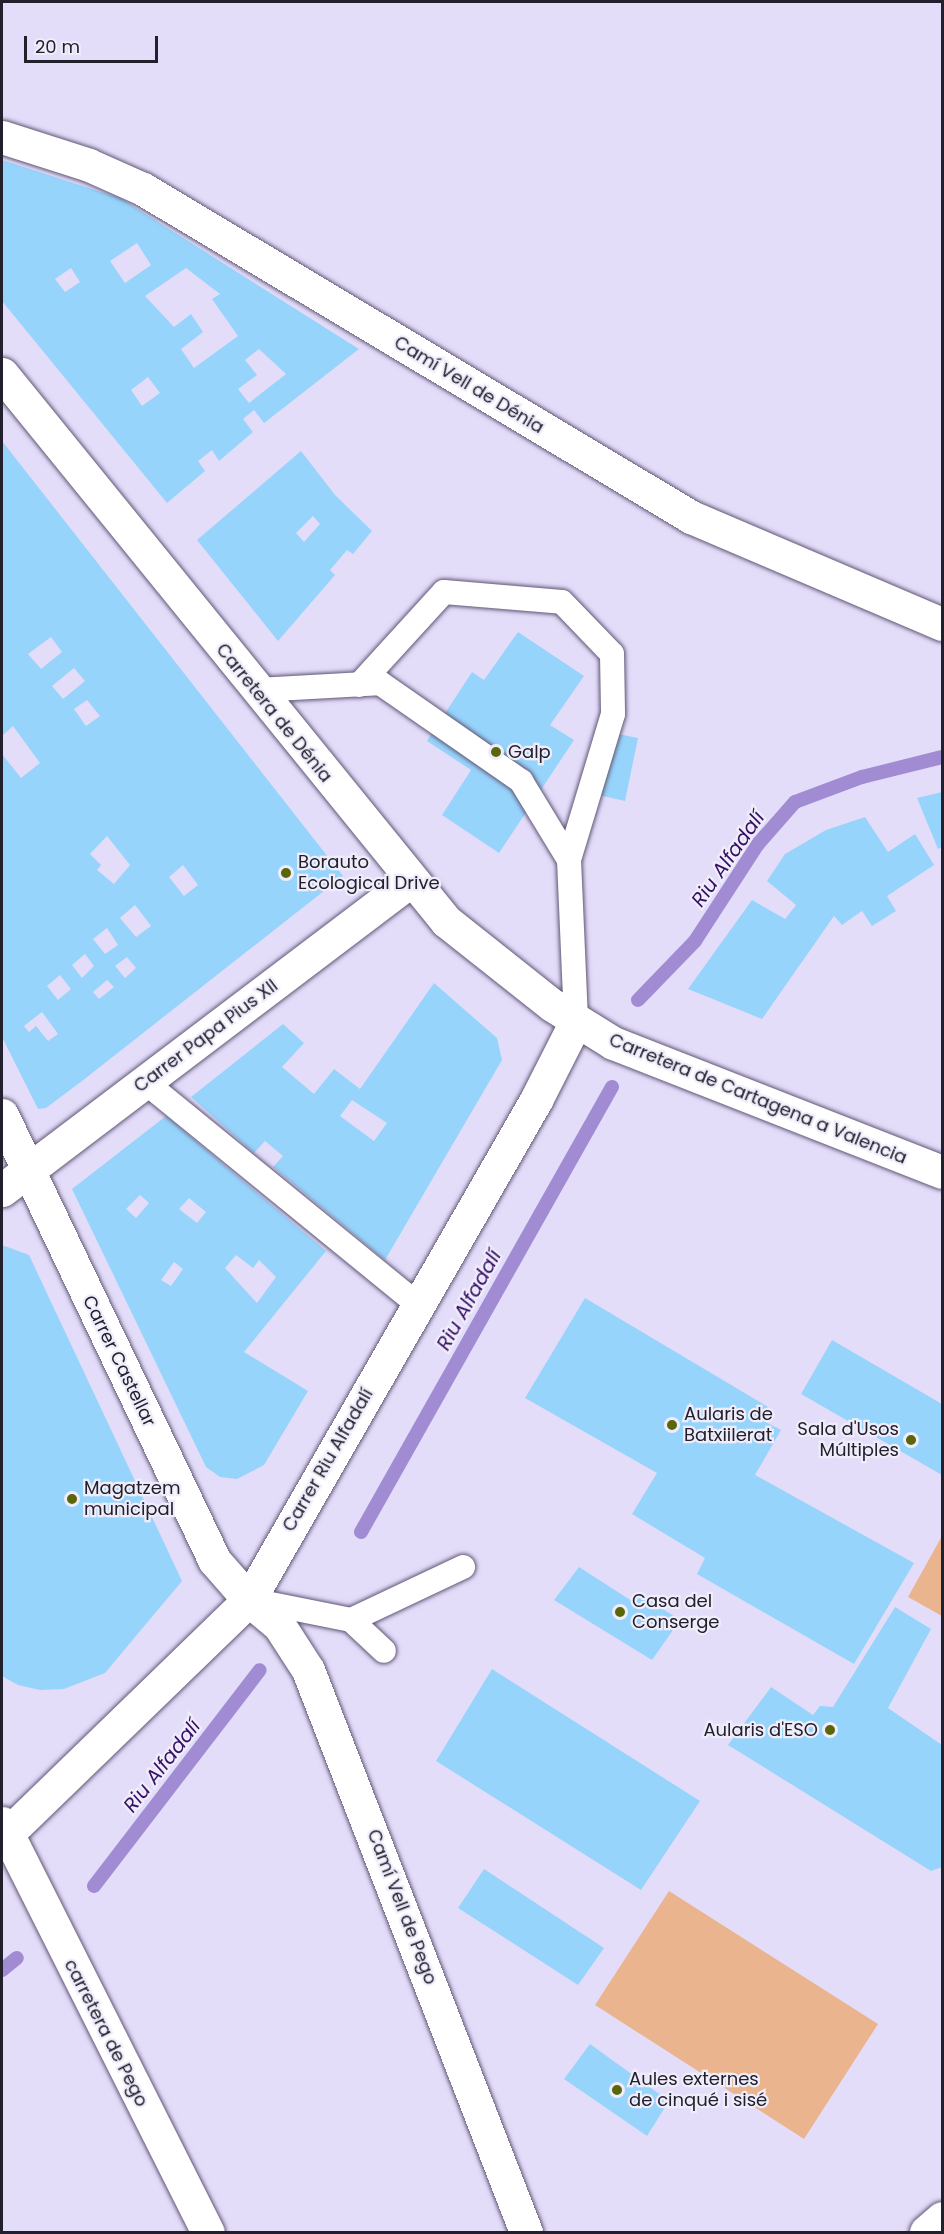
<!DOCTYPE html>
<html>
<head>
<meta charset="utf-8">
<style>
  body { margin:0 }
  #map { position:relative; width:944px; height:2234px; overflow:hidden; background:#e4ddfa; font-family:Poppins,sans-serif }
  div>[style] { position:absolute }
  .green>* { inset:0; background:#eab48e }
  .stream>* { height:14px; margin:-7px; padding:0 7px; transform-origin:7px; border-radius:7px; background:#a18cd3 }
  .building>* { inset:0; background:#97d4fc }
  .roads { filter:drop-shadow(0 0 2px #605776) drop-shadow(0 0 2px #605776) }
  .lane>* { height:24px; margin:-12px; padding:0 12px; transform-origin:12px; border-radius:12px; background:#fff }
  .street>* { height:33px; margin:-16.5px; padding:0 16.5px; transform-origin:16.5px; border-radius:16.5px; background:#fff }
  .secondary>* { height:33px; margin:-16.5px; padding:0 16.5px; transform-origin:16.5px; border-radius:16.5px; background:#fff }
  .dots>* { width:16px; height:16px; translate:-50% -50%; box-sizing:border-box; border:3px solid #f0edfb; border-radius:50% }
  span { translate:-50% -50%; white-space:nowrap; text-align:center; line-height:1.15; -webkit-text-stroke:4.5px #f0edfb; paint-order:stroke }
  .street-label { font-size:18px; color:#23202d }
  .poi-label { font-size:18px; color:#23202d }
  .left { translate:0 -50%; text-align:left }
  .right { translate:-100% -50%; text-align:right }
  .water-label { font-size:20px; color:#351064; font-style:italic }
  .frame { position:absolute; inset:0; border:3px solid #23202d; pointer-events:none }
  .scale { position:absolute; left:24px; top:36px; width:134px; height:27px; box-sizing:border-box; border:3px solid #23202d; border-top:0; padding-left:8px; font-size:18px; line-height:21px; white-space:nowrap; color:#23202d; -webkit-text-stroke:4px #f0edfb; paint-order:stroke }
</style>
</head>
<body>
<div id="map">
  <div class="green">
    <i style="clip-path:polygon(942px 1536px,942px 1616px,908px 1597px)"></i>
    <i style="clip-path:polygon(669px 1891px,878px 2024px,804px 2139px,595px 2005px)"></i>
  </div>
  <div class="stream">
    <i style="left:638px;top:1000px;width:82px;rotate:-46deg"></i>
    <i style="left:695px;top:941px;width:116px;rotate:-57deg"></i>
    <i style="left:758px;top:844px;width:56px;rotate:-48.6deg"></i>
    <i style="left:795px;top:802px;width:72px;rotate:-20.5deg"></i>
    <i style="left:862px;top:777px;width:82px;rotate:-14deg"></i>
    <i style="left:361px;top:1532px;width:511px;rotate:-60.58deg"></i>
    <i style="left:94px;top:1886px;width:272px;rotate:-52.5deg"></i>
    <i style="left:2px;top:1970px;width:19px;rotate:-39deg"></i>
  </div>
  <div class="building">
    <i style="clip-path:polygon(evenodd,2px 160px,120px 198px,359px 349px,264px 423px,254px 410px,243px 419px,253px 432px,219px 461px,212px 450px,198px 461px,205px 471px,167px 503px,2px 301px,2px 160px,137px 243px,151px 265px,125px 283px,110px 261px,137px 243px,2px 160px,71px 268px,80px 282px,65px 292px,55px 279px,71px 268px,2px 160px,186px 268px,220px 294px,212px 299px,238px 336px,194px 368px,181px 349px,203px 332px,191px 314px,174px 327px,145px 296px,186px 268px,2px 160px,259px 349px,286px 374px,249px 403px,238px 389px,257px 375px,245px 360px,259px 349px,2px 160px,148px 377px,160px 393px,142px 406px,131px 390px,148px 377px)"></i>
    <i style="clip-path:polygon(evenodd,2px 441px,343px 876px,82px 1081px,46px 1108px,38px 1109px,2px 1037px,2px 754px,21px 778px,40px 763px,13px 726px,2px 736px,2px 441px,51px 637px,62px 652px,41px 669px,28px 654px,51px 637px,2px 441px,74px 668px,85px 681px,63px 699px,52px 686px,74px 668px,2px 441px,87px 700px,100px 716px,86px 726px,74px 709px,87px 700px,2px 441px,107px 836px,130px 865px,114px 884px,97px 870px,101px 865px,90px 854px,107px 836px,2px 441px,183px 865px,198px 885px,184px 896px,169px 877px,183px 865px,2px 441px,135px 905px,151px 926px,136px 937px,120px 918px,135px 905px,2px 441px,107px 928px,118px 945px,105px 954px,93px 939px,107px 928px,2px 441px,85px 954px,94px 966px,82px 978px,72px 965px,85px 954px,2px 441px,127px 957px,136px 968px,125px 978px,115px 966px,127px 957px,2px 441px,60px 975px,71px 989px,58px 1000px,47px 986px,60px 975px,2px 441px,107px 980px,114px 987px,99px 999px,93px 992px,107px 980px,2px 441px,42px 1012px,58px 1034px,48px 1041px,36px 1026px,29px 1032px,24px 1026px,42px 1012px)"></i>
    <i style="clip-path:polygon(evenodd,301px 451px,335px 495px,372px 531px,353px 554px,347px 550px,330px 570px,335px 575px,278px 641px,197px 540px,301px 451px,313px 516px,320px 524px,304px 542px,296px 533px,313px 516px)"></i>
    <i style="clip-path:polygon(518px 632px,584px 676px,550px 725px,574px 740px,499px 853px,442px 815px,471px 770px,427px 741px,472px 672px,484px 680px)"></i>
    <i style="clip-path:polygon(608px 732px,638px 738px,625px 801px,594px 794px)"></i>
    <i style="clip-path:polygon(942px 792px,942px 847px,938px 849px,917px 798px)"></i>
    <i style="clip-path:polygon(865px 817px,888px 852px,915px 834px,934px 865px,887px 896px,896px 911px,872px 926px,862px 911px,842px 925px,834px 916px,762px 1019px,688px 989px,752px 900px,785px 919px,796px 905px,767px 881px,785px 854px,826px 830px)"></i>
    <i style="clip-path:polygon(evenodd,434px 983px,497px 1038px,502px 1060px,385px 1260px,273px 1167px,283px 1156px,265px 1141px,254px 1153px,191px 1097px,283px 1024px,304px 1043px,282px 1067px,314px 1094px,334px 1069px,360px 1089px,434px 983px,352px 1100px,387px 1123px,374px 1141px,340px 1116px,352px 1100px)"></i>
    <i style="clip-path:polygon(evenodd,166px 1116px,326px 1251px,244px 1352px,308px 1391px,264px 1465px,237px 1479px,220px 1477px,206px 1467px,72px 1189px,166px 1116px,140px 1195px,149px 1203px,136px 1218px,126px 1209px,140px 1195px,166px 1116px,189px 1198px,206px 1212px,197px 1223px,179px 1209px,189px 1198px,166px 1116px,236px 1255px,253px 1268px,259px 1260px,276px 1277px,257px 1303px,225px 1268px,236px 1255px,166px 1116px,174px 1262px,183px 1269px,171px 1286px,161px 1280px,174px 1262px)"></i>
    <i style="clip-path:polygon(2px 1245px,29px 1255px,182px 1581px,105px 1673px,64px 1689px,40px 1690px,18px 1685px,2px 1676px)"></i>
    <i style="clip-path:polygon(585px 1298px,768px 1407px,762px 1420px,781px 1430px,755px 1475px,914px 1563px,854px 1664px,697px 1574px,705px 1558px,632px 1514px,657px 1473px,525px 1398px)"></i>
    <i style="clip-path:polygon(832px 1340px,942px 1404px,942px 1475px,801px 1394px)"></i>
    <i style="clip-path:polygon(579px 1567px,635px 1603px,641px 1595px,680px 1620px,652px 1660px,554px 1600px)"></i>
    <i style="clip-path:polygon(895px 1607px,931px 1629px,888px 1708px,942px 1745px,942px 1867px,931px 1871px,728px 1745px,771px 1687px,813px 1715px,820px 1706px,833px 1707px)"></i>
    <i style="clip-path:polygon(492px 1669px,700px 1801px,641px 1890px,436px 1761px)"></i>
    <i style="clip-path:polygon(484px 1869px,604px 1948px,578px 1985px,458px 1908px)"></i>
    <i style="clip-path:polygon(590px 2044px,669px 2101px,647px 2136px,564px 2079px)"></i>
  </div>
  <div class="roads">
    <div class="lane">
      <i style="left:359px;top:685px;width:126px;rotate:-47.6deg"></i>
      <i style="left:444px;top:592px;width:118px;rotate:4.8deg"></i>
      <i style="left:562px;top:602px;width:72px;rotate:46.1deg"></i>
      <i style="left:612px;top:654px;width:60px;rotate:89deg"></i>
      <i style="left:613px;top:714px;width:152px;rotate:106.8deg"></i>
      <i style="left:569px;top:860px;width:161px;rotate:87.5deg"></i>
      <i style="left:256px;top:690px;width:124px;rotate:-3.2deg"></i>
      <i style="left:380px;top:683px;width:172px;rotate:34.8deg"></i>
      <i style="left:521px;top:781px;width:92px;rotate:58.7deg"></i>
      <i style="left:145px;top:1082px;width:353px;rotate:39.2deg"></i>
      <i style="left:251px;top:1600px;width:102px;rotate:11.3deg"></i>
      <i style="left:351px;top:1620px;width:124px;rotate:-25.3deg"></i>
      <i style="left:351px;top:1620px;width:45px;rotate:43.2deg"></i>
    </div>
    <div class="street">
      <i style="left:2px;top:137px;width:91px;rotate:17.8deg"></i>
      <i style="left:89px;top:165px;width:59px;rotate:24deg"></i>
      <i style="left:143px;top:189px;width:639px;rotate:30.9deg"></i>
      <i style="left:691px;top:517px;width:273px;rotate:23.1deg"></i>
      <i style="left:2px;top:1115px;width:493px;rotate:64.5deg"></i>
      <i style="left:214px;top:1560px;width:53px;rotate:48.8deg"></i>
      <i style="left:249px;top:1600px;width:39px;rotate:40deg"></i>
      <i style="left:279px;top:1625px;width:54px;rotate:57.2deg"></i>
      <i style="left:308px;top:1670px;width:603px;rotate:68.8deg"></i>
      <i style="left:2px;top:1190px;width:512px;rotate:-37.14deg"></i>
      <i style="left:2px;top:1839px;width:344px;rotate:-44.1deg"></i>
      <i style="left:249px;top:1600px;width:577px;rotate:-60.14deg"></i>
      <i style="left:536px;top:1100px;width:89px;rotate:-63.1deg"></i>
      <i style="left:926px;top:2232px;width:21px;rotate:-41deg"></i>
    </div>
    <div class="secondary">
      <i style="left:2px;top:374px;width:705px;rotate:50.93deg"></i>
      <i style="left:446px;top:921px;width:135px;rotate:38.4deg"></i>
      <i style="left:552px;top:1005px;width:72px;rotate:31.9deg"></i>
      <i style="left:613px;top:1043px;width:353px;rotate:21.4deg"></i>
      <i style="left:2px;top:1823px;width:458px;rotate:63.3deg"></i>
    </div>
  </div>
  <div class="dots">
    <i style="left:496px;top:752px;background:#5a6608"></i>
    <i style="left:286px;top:873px;background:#5a6608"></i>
    <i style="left:672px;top:1425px;background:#5a6608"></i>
    <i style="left:911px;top:1440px;background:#5a6608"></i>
    <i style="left:72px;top:1499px;background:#5a6608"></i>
    <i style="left:620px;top:1612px;background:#5a6608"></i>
    <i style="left:830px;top:1730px;background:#5a6608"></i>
    <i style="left:617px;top:2090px;background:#5a6608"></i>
  </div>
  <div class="street-label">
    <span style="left:469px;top:385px;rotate:31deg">Camí Vell de Dénia</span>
    <span style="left:274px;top:713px;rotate:51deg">Carretera de Dénia</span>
    <span style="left:206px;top:1036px;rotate:-37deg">Carrer Papa Pius XII</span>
    <span style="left:758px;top:1099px;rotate:22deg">Carretera de Cartagena a Valencia</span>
    <span style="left:119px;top:1361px;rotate:64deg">Carrer Castellar</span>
    <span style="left:328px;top:1460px;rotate:-60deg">Carrer Riu Alfadalí</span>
    <span style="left:402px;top:1907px;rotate:69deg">Camí Vell de Pego</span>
    <span style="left:106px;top:2033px;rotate:63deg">carretera de Pego</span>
  </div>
  <div class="poi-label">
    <span class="left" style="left:508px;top:752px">Galp</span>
    <span class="left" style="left:298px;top:873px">Borauto<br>Ecological Drive</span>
    <span class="left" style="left:684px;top:1425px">Aularis de<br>Batxiilerat</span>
    <span class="right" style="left:899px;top:1440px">Sala d'Usos<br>Múltiples</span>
    <span class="left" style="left:84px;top:1499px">Magatzem<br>municipal</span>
    <span class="left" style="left:632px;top:1612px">Casa del<br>Conserge</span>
    <span class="right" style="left:818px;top:1730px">Aularis d'ESO</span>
    <span class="left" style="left:629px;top:2090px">Aules externes<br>de cinqué i sisé</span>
  </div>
  <div class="water-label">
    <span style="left:728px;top:859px;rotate:-55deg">Riu Alfadalí</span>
    <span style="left:469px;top:1300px;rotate:-61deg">Riu Alfadalí</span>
    <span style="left:162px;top:1766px;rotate:-52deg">Riu Alfadalí</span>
  </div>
  <div class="frame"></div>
  <div class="scale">20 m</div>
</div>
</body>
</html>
